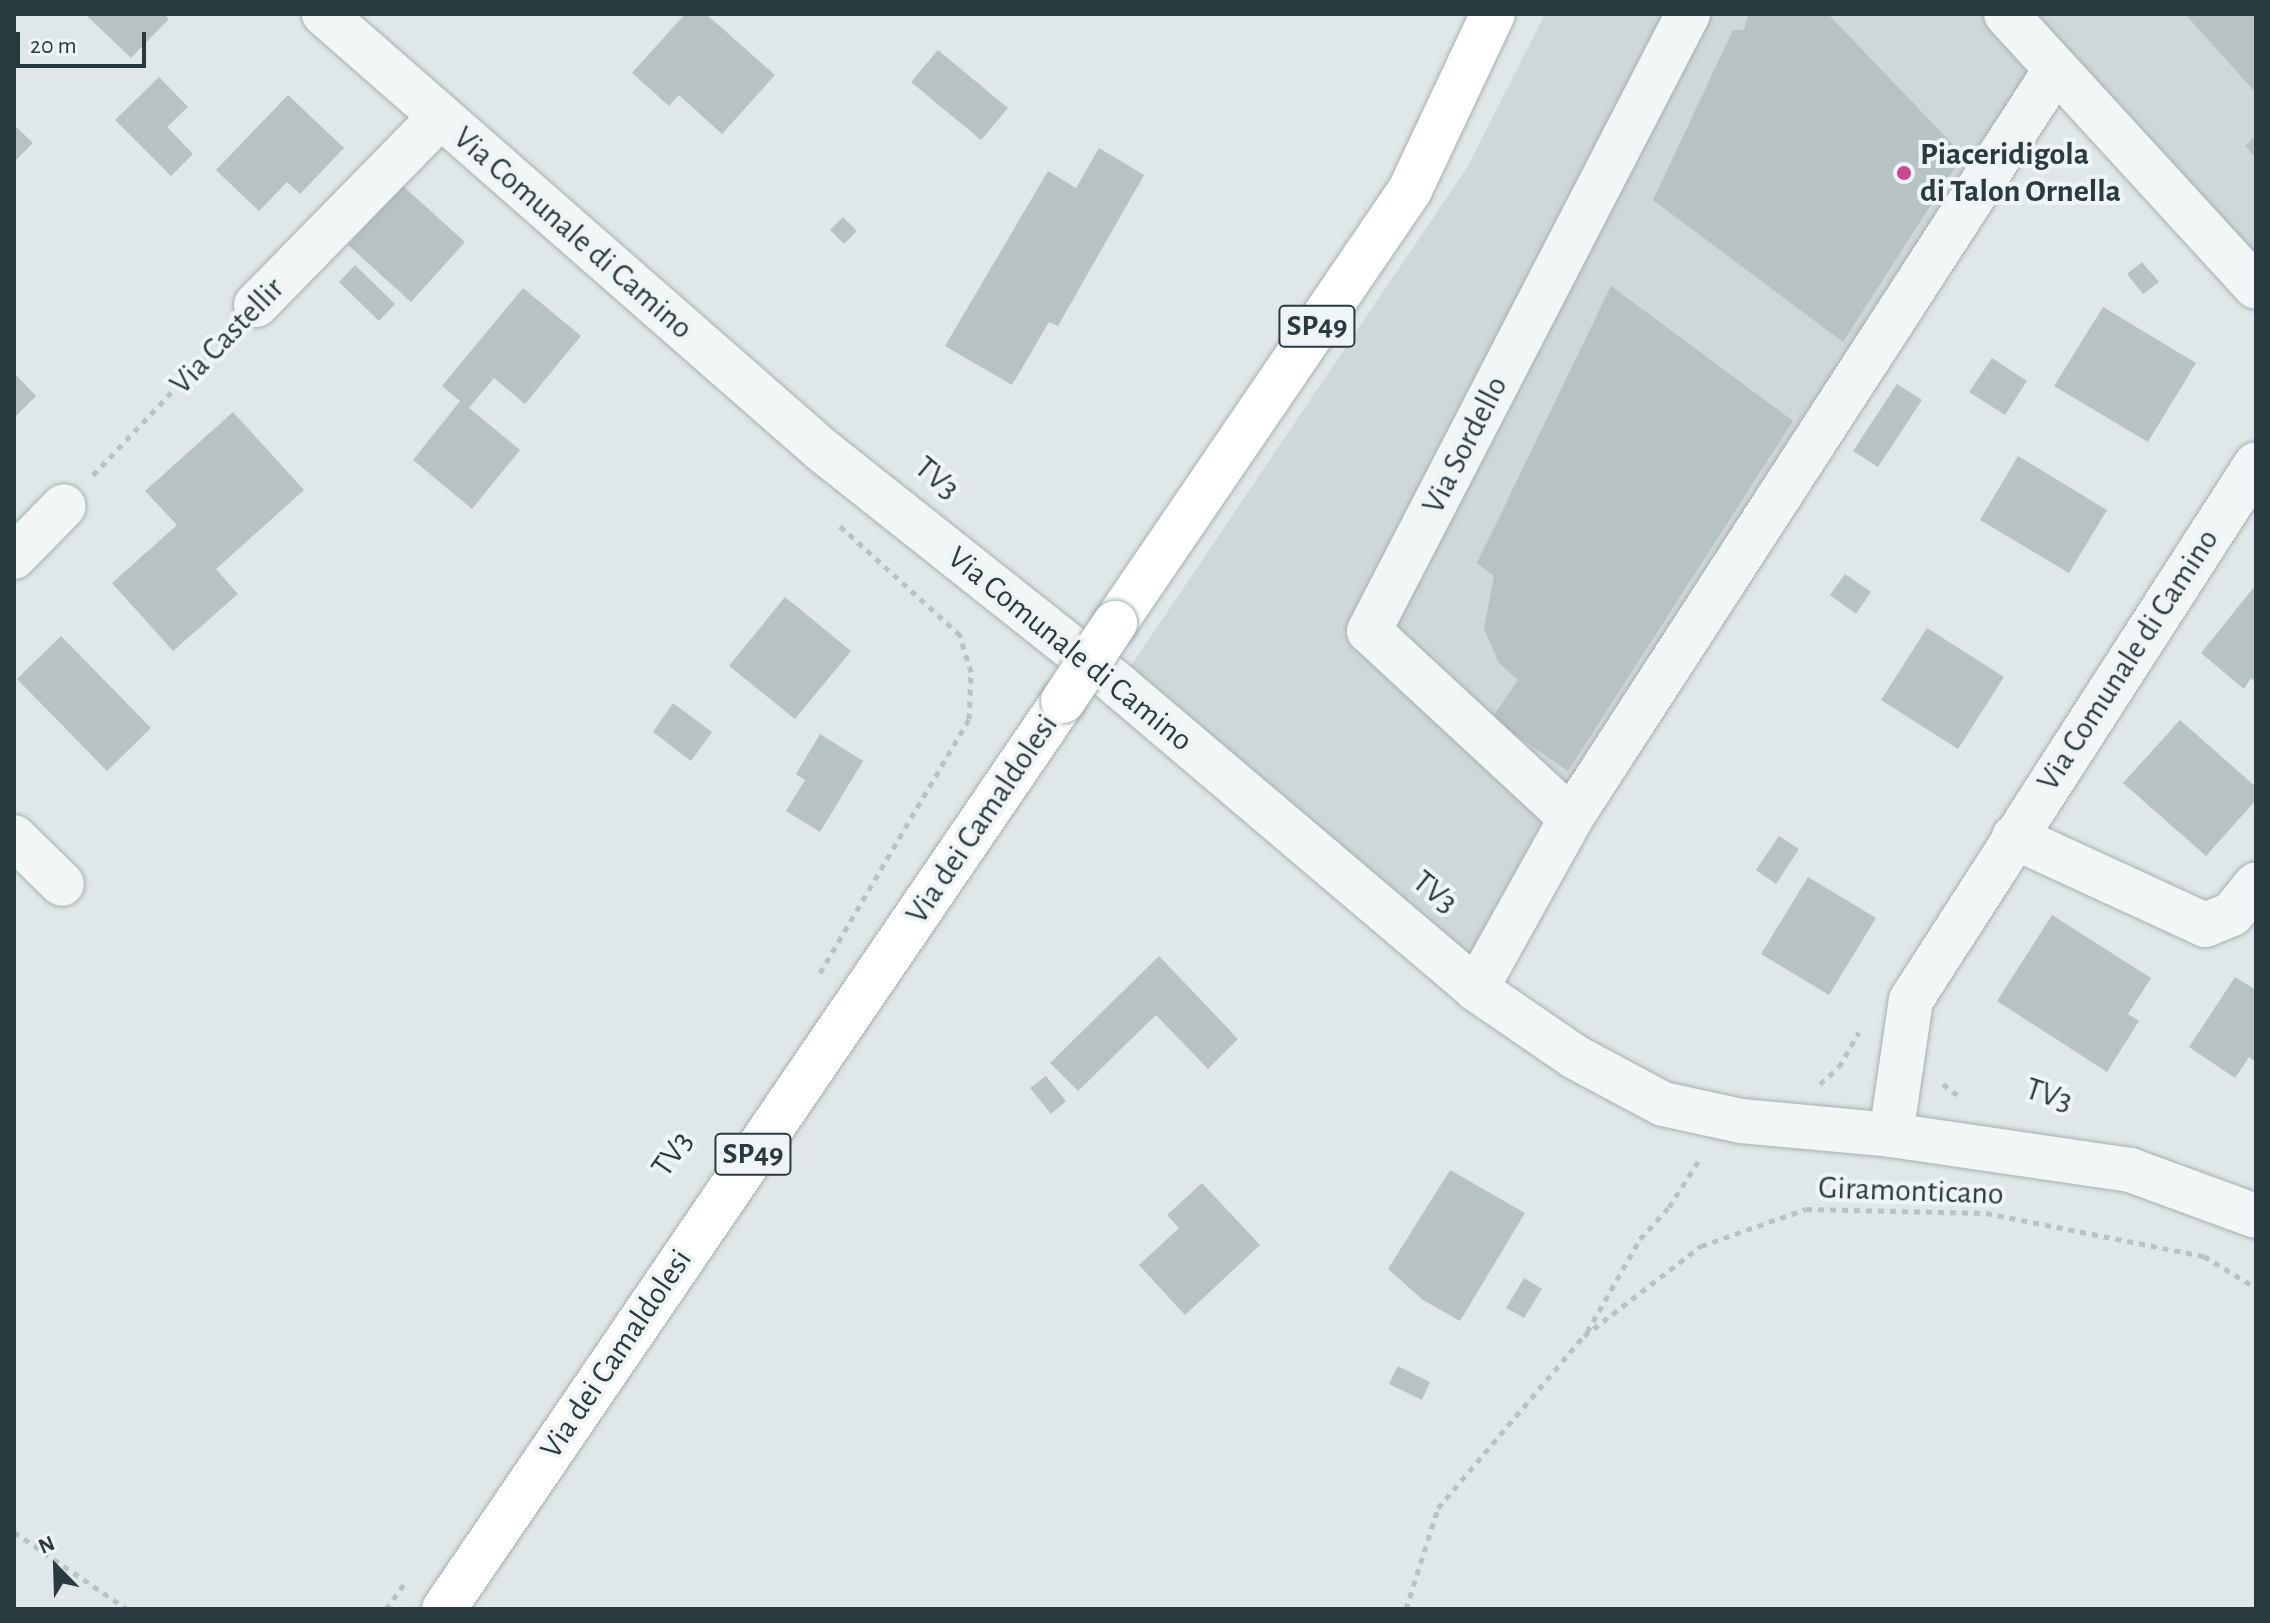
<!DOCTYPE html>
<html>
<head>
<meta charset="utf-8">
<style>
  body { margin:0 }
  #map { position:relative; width:2270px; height:1623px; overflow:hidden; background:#e0e7e8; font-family:"Alegreya Sans",sans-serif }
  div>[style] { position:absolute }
  .built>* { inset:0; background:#ced7da }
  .building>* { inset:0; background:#b7c2c5 }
  .path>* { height:5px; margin-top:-2.5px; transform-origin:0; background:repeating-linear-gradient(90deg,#bac1c4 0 6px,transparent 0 12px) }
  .roads { filter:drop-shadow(0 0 2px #a5b0b2) drop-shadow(0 0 2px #a5b0b2) }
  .minor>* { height:44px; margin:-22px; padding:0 22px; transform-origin:22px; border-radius:22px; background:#f2f6f7 }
  .major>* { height:44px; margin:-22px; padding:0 22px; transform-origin:22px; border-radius:22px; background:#fff }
  .bridges { filter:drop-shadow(0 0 2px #9fb0b4) drop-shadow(0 0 2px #9fb0b4) }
  .major-bridge>* { height:44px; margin:-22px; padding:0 22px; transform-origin:22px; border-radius:22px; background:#fff }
  .dots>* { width:22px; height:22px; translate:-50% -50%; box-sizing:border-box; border:4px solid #eff5f6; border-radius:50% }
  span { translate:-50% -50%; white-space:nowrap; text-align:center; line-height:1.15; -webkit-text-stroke:8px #eff5f6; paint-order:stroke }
  .shield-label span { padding:2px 6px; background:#eff5f6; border:2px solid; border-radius:6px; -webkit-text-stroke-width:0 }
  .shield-label { font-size:30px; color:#293a40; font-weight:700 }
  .poi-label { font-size:32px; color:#293a40; font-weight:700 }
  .left { translate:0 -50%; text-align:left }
  .street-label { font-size:32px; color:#293a40 }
  .frame { position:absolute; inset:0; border:16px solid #293a40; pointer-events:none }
  .north { position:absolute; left:16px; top:1527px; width:80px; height:80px; -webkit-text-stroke:6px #eff5f6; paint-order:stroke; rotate:337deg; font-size:22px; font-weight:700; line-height:32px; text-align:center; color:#293a40 }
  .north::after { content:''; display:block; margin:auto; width:28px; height:36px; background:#293a40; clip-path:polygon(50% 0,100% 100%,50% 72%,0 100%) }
  .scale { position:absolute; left:16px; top:32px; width:130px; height:36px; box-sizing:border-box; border:4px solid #293a40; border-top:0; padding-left:10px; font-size:24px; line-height:28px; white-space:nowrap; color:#293a40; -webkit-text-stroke:6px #eff5f6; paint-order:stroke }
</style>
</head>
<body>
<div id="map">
  <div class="built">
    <i style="clip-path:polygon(1545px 14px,2256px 14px,2256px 287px,2056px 69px,1476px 989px,1118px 685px,1468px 166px)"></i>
  </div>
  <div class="building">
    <i style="clip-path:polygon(85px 14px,164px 14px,169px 19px,131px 58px)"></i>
    <i style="clip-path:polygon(685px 14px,706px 14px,775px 75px,722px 134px,679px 95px,669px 106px,632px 73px)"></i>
    <i style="clip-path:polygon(1748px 14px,1828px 14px,1963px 155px,1843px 342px,1653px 200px,1733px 30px,1744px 30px)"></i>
    <i style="clip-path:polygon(2185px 14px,2256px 14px,2256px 93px)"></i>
    <i style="clip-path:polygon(938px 50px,1008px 108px,981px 140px,911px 82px)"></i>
    <i style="clip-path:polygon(159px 77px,188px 107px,167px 127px,193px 154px,171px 176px,115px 120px)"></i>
    <i style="clip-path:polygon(288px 95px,344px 148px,300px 194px,287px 182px,259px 211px,216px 170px)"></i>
    <i style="clip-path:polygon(14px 125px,33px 143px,14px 162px)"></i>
    <i style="clip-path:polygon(2256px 136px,2256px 158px,2245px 146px)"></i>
    <i style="clip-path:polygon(1099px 148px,1144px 175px,1058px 326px,1049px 322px,1012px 385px,945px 346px,1048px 171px,1076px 188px)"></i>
    <i style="clip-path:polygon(402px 185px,465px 242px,411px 302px,348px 245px)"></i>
    <i style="clip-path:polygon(843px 217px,857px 231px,844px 244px,830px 230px)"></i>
    <i style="clip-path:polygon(2142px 262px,2159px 282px,2143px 294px,2127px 274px)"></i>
    <i style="clip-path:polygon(355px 265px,395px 304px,379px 321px,339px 282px)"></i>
    <i style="clip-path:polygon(1611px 286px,1793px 421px,1568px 771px,1508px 730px,1485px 728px,1518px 680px,1499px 663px,1484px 629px,1494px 576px,1477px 563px)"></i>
    <i style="clip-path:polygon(523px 288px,581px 336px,525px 404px,494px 378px,469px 408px,520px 450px,472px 509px,413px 460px,460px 401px,442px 386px)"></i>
    <i style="clip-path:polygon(2103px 307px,2196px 363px,2148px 442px,2054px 386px)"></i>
    <i style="clip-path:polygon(1992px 358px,2027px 381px,2005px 415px,1969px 392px)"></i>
    <i style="clip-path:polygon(14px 373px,36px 396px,14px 418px)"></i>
    <i style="clip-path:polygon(1897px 384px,1922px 400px,1878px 467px,1853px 451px)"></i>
    <i style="clip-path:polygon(233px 412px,304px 490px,216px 569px,238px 594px,173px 651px,112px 583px,177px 525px,145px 491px)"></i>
    <i style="clip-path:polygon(2018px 456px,2107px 510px,2069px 573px,1980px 520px)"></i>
    <i style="clip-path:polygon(1845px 574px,1871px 592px,1856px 614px,1830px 595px)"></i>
    <i style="clip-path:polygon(2254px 587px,2256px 682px,2251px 678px,2244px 689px,2201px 653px)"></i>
    <i style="clip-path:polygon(785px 597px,851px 651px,795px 719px,729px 666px)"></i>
    <i style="clip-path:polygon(1927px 628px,2004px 677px,1958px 749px,1881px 700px)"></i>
    <i style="clip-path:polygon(61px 636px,151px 728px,107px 771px,17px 679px)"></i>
    <i style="clip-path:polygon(673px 703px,712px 732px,691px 761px,653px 732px)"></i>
    <i style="clip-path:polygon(2180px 720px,2256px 787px,2256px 800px,2206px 856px,2123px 783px)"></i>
    <i style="clip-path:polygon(820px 734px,863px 761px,820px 832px,786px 811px,805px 780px,796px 774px)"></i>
    <i style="clip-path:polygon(1779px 836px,1799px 849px,1776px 884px,1756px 870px)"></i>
    <i style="clip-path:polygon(1808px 877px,1876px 918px,1829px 995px,1761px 954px)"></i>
    <i style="clip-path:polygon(2052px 915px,2151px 978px,2128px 1014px,2139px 1021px,2107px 1072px,1997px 1001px)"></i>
    <i style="clip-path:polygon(1159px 956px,1238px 1039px,1208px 1069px,1156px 1015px,1078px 1091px,1050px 1063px)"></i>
    <i style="clip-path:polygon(2235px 977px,2256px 990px,2256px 1062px,2249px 1057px,2235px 1078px,2189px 1047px)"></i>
    <i style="clip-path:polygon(1046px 1076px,1066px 1101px,1051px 1114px,1030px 1088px)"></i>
    <i style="clip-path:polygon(1450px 1170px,1525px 1213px,1460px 1321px,1423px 1300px,1388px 1269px)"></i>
    <i style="clip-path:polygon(1202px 1183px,1260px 1245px,1185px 1315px,1139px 1265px,1179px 1228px,1167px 1215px)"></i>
    <i style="clip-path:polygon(1524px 1278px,1542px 1289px,1524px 1318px,1506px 1308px)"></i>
    <i style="clip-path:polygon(1398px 1366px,1430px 1382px,1422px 1400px,1389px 1384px)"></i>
  </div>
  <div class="path">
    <i style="left:93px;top:475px;width:195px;rotate:-46.5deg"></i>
    <i style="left:820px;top:973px;width:294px;rotate:-59.6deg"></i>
    <i style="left:969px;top:719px;width:47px;rotate:-87.6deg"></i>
    <i style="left:971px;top:672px;width:39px;rotate:-107deg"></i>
    <i style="left:960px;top:635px;width:166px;rotate:-137.7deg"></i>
    <i style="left:1820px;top:1084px;width:25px;rotate:-42deg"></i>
    <i style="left:1839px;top:1067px;width:40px;rotate:-60.3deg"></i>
    <i style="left:1943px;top:1084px;width:21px;rotate:37deg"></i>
    <i style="left:1587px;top:1332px;width:107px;rotate:-60.3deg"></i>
    <i style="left:1640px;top:1239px;width:43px;rotate:-47.8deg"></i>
    <i style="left:1669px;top:1207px;width:59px;rotate:-57.4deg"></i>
    <i style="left:14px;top:1532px;width:137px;rotate:34.3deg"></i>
    <i style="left:386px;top:1609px;width:32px;rotate:-54deg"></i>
    <i style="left:1406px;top:1609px;width:106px;rotate:-72.4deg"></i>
    <i style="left:1438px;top:1508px;width:226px;rotate:-49.7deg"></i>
    <i style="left:1584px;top:1336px;width:148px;rotate:-37.6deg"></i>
    <i style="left:1701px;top:1246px;width:111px;rotate:-19.4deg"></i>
    <i style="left:1806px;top:1209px;width:180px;rotate:1.3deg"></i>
    <i style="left:1986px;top:1213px;width:222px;rotate:11.2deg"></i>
    <i style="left:2204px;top:1256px;width:61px;rotate:31.6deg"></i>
  </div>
  <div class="roads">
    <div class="minor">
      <i style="left:324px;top:14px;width:663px;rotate:41.21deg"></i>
      <i style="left:823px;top:451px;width:377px;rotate:38.4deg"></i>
      <i style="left:1118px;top:685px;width:470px;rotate:40.3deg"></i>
      <i style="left:1476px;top:989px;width:120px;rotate:34.5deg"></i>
      <i style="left:1575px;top:1057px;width:100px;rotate:28.1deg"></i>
      <i style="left:1663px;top:1104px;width:80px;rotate:12.3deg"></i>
      <i style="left:1741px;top:1121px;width:151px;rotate:5.3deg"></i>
      <i style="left:1891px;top:1135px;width:242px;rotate:8.3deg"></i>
      <i style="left:2130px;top:1170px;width:134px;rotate:20.1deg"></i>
      <i style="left:2006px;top:14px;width:370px;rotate:47.5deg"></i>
      <i style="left:256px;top:305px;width:264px;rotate:-45.6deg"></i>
      <i style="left:14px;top:557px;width:71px;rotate:-45.6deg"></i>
      <i style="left:1571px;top:818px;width:275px;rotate:-137.2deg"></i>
      <i style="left:1369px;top:631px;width:695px;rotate:-62.66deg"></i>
      <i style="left:14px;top:837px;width:67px;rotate:44.4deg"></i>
      <i style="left:2014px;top:837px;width:210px;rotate:24.7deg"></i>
      <i style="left:2205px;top:925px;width:29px;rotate:-22deg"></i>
      <i style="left:2232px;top:914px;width:38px;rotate:-51deg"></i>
      <i style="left:1476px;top:989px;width:196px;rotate:-60.9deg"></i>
      <i style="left:1571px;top:818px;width:892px;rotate:-57.08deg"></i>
      <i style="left:1891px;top:1135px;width:136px;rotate:-81.6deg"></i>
      <i style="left:1911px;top:1000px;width:637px;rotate:-57.23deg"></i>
    </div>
    <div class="major">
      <i style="left:1115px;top:623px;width:524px;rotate:-55.73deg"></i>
      <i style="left:1410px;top:190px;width:195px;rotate:-64.8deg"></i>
      <i style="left:444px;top:1609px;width:1099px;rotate:-55.72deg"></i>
    </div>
  </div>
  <div class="bridges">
    <div class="major-bridge">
      <i style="left:1063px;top:701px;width:94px;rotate:-56.3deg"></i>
    </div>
  </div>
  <div class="dots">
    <i style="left:1904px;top:173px;background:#cc4691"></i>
  </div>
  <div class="shield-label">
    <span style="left:1317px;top:326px">SP49</span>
    <span style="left:753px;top:1154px">SP49</span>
  </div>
  <div class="poi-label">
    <span class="left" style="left:1920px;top:173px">Piaceridigola<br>di Talon Ornella</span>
  </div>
  <div class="street-label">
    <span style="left:573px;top:233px;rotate:41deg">Via Comunale di Camino</span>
    <span style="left:227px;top:336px;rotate:-46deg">Via Castellir</span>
    <span style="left:1465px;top:445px;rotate:-63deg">Via Sordello</span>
    <span style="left:937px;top:478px;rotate:40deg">TV3</span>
    <span style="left:1070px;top:649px;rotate:39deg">Via Comunale di Camino</span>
    <span style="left:2128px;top:660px;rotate:-57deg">Via Comunale di Camino</span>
    <span style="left:982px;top:819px;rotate:-56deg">Via dei Camaldolesi</span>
    <span style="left:1435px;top:892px;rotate:39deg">TV3</span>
    <span style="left:2049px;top:1095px;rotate:18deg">TV3</span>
    <span style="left:672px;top:1154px;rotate:-55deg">TV3</span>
    <span style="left:1911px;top:1191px;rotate:2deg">Giramonticano</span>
    <span style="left:616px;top:1354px;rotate:-56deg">Via dei Camaldolesi</span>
  </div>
  <div class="frame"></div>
  <div class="north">N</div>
  <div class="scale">20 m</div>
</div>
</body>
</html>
